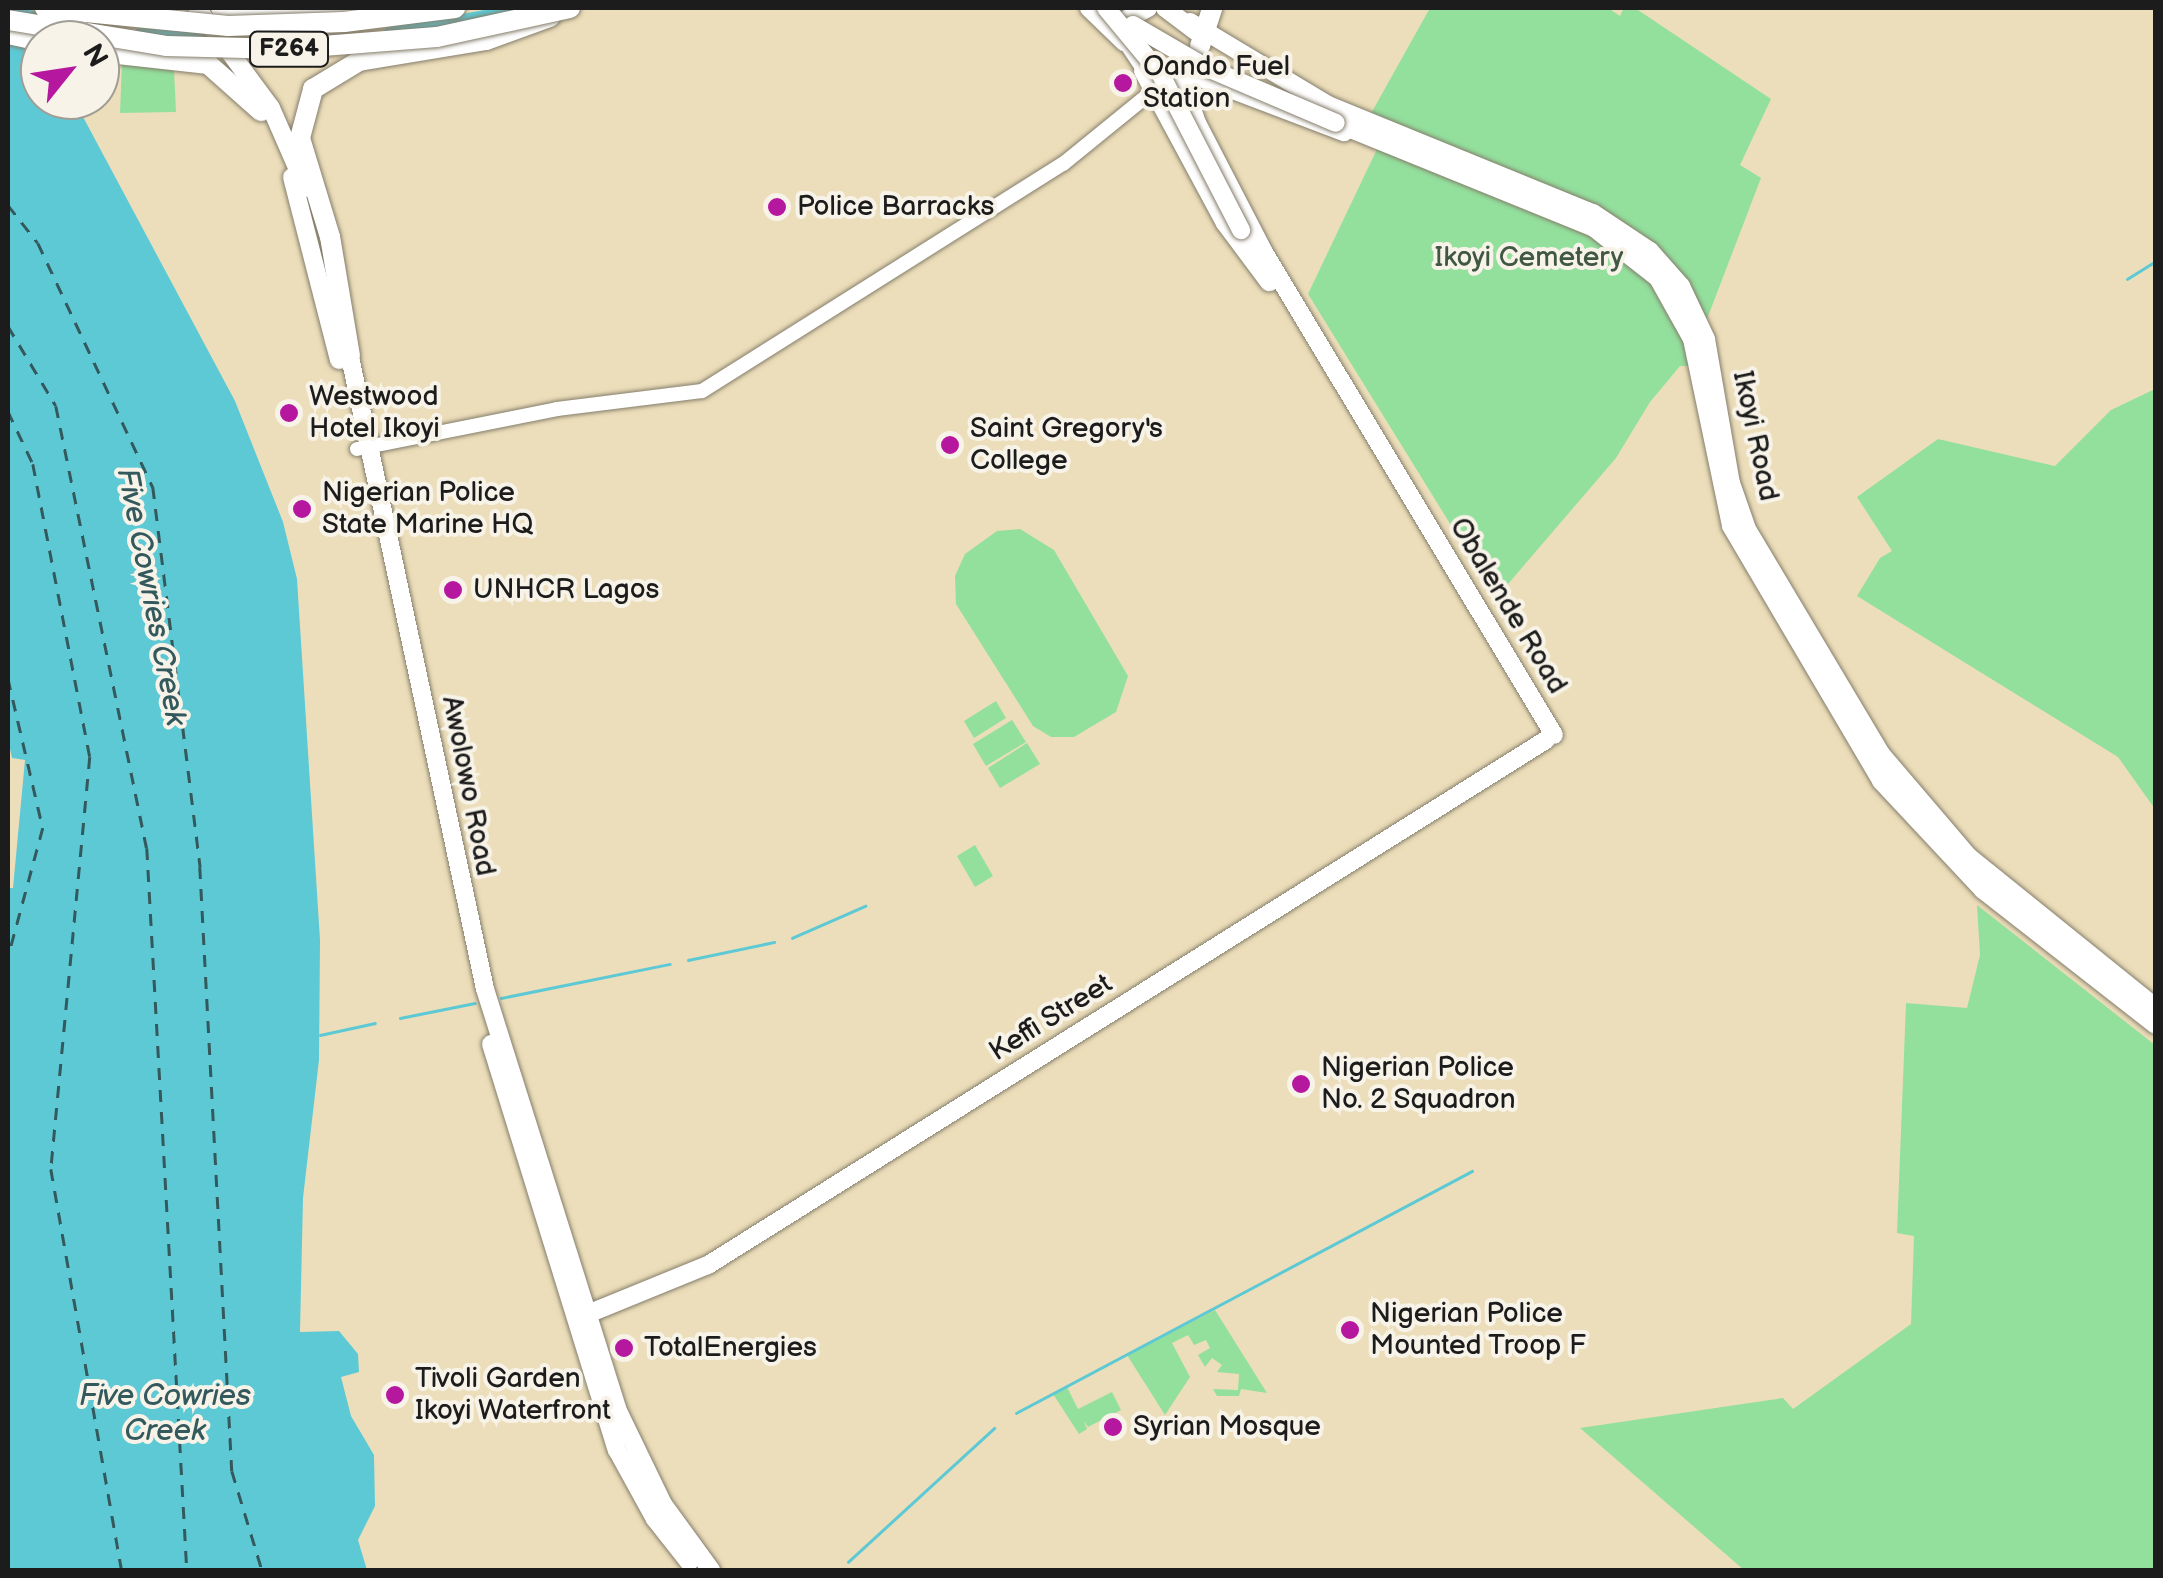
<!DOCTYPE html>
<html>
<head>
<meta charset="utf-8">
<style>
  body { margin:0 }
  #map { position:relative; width:2163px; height:1578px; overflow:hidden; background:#ecdeba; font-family:"Balsamiq Sans",sans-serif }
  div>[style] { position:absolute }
  .green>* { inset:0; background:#93e09d }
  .water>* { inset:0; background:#5dc9d5 }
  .stream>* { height:2.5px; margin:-1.25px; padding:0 1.25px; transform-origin:1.25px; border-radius:1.25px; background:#5dc9d5 }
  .canal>* { height:9px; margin:-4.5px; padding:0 4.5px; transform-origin:4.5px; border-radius:4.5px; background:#5dc9d5 }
  .ferry>* { height:2.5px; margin-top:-1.25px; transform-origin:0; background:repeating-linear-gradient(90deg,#33595d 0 12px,transparent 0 22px) }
  .roads { filter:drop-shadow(0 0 2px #847d6b) drop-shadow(0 0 2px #847d6b) }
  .minor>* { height:14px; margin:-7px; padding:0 7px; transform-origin:7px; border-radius:7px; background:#fff }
  .major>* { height:18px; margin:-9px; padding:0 9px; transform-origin:9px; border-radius:9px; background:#fff }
  .highway>* { height:20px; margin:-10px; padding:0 10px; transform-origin:10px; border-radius:10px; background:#fff }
  .bridges { filter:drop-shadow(0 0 2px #847d6b) drop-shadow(0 0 2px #847d6b) }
  .major-bridge>* { height:18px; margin:-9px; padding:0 9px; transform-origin:9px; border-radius:9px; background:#fff }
  .highway-bridge>* { height:20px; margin:-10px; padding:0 10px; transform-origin:10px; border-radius:10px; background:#fff }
  .dots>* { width:28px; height:28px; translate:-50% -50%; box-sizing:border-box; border:5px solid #f7f3e8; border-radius:50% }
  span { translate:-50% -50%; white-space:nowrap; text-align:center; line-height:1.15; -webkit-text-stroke:8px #f7f3e8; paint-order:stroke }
  .shield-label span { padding:2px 8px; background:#f7f3e8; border:2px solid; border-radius:8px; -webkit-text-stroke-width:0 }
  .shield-label { font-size:25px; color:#1c1c1c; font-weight:700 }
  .poi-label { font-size:28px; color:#1c1c1c }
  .left { translate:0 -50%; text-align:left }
  .park-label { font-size:28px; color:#405743 }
  .street-label { font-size:28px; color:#1c1c1c }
  .water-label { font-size:30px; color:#33595d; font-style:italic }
  .frame { position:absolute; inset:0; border:10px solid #1c1c1c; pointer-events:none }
  .north { position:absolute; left:20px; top:20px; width:100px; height:100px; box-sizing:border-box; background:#f7f3e8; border:2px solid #9f9d96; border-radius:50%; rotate:60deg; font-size:28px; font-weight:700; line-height:40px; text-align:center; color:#1c1c1c }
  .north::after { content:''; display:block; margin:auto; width:35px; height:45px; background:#b5179e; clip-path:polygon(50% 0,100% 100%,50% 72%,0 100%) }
</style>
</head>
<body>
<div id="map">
  <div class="green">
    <i style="clip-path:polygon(1430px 8px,1608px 8px,1620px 16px,1624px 8px,1635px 8px,1771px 99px,1740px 165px,1761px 178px,1689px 366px,1680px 366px,1650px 402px,1616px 458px,1496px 598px,1308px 294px,1388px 126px,1369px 117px)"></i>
    <i style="clip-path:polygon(122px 63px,174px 70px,176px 112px,120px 113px)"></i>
    <i style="clip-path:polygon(2155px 389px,2155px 809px,2118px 757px,1857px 596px,1880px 558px,1892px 551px,1857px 497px,1938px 439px,2055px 466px,2111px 410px)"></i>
    <i style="clip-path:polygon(1020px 529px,1054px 550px,1128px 676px,1116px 712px,1074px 737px,1051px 737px,1033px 726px,956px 604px,955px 576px,965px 554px,997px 531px)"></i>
    <i style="clip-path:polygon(996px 701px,1006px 718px,974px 738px,964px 721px)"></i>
    <i style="clip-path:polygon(1012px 720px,1026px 742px,986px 766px,973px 744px)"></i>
    <i style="clip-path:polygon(1027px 743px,1040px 764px,1000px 788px,988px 768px)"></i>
    <i style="clip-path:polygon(975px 845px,993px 876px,975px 887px,957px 856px)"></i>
    <i style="clip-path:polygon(1977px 905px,2155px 1045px,2155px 1570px,1744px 1570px,1580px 1428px,1783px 1398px,1793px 1409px,1911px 1324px,1914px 1236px,1897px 1233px,1906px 1003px,1967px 1008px,1980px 955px)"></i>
    <i style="clip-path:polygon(1215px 1310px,1267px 1393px,1241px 1389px,1239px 1396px,1217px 1396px,1213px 1389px,1238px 1390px,1239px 1374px,1217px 1372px,1222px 1365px,1212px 1358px,1205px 1367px,1198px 1355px,1210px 1348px,1206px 1340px,1194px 1345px,1188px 1335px,1172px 1343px,1190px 1377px,1165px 1415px,1127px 1355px)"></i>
    <i style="clip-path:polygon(1067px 1387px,1078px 1409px,1112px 1392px,1121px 1410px,1088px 1427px,1084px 1421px,1087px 1429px,1079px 1434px,1053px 1394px)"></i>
  </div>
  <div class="water">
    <i style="clip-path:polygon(8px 11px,40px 40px,40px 100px,74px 100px,235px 401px,283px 522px,297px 579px,320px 940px,319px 1060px,303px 1198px,300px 1332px,339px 1331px,358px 1354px,359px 1372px,341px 1377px,351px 1416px,374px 1455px,375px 1506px,358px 1540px,367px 1570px,8px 1570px,8px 888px,13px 888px,25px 760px,12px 758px,8px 740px)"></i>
  </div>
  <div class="stream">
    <i style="left:2127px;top:279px;width:34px;rotate:-32deg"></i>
    <i style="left:792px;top:938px;width:80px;rotate:-23.7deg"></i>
    <i style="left:688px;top:960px;width:88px;rotate:-11.8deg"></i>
    <i style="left:501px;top:998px;width:172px;rotate:-11.4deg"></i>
    <i style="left:400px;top:1018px;width:76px;rotate:-11.3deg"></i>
    <i style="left:320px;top:1035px;width:56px;rotate:-12.3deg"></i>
    <i style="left:1016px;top:1413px;width:516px;rotate:-27.95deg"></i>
    <i style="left:848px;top:1562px;width:198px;rotate:-42.5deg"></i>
  </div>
  <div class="canal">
    <i style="left:8px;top:9px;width:28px;rotate:13deg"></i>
    <i style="left:388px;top:31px;width:132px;rotate:-10deg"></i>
    <i style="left:139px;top:32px;width:79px;rotate:4.3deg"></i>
    <i style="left:263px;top:39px;width:35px"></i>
  </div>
  <div class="ferry">
    <i style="left:8px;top:205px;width:48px;rotate:51.7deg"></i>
    <i style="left:38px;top:243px;width:270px;rotate:64.8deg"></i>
    <i style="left:153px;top:487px;width:383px;rotate:82.9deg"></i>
    <i style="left:200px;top:867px;width:605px;rotate:86.97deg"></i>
    <i style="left:232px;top:1471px;width:103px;rotate:73.1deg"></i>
    <i style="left:8px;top:326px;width:93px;rotate:59deg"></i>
    <i style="left:56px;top:406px;width:451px;rotate:78.4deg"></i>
    <i style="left:147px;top:848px;width:723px;rotate:86.83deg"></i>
    <i style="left:8px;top:411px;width:59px;rotate:64.7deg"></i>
    <i style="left:33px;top:464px;width:298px;rotate:79deg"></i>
    <i style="left:90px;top:757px;width:414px;rotate:95.4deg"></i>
    <i style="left:51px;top:1169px;width:407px;rotate:80deg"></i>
    <i style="left:8px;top:678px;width:154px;rotate:76.9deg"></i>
    <i style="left:43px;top:828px;width:135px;rotate:105.1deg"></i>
  </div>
  <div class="roads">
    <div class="minor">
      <i style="left:357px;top:449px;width:204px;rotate:-11.3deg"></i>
      <i style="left:557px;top:409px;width:146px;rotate:-7.1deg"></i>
      <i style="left:702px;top:391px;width:426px;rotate:-32.2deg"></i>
      <i style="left:1063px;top:164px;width:124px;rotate:-39.1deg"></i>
    </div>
    <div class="major">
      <i style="left:197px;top:8px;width:124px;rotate:53.5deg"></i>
      <i style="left:271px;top:108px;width:87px;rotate:66.4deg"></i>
      <i style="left:1089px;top:8px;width:49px;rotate:44.2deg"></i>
      <i style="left:1148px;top:8px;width:24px;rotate:152deg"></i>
      <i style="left:1127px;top:19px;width:16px;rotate:108deg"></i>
      <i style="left:1122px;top:34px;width:54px;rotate:56.3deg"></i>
      <i style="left:1165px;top:8px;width:39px;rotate:37deg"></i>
      <i style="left:1190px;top:22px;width:161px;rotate:31deg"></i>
      <i style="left:1328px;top:105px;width:286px;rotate:22.2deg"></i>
      <i style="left:1593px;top:213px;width:69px;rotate:33.7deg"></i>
      <i style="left:1650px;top:251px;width:47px;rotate:48.5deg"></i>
      <i style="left:1681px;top:286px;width:59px;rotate:64.7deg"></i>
      <i style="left:1706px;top:339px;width:146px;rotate:80.2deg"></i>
      <i style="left:1731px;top:483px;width:49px;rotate:70.8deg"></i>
      <i style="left:1747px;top:529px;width:262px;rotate:59.2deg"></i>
      <i style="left:1881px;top:754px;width:135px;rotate:49.5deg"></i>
      <i style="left:1969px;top:857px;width:240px;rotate:38.9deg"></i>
      <i style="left:1143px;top:71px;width:173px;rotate:61.7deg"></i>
      <i style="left:1225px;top:223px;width:74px;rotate:53.3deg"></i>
      <i style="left:1191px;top:74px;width:164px;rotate:20.8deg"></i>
      <i style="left:1183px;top:81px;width:44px;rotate:71.6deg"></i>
      <i style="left:1197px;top:123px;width:148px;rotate:62.6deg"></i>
      <i style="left:1265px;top:254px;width:561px;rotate:59deg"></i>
      <i style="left:1336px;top:123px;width:279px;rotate:22.1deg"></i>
      <i style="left:1594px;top:228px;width:81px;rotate:38deg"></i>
      <i style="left:1658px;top:278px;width:70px;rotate:60.9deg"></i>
      <i style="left:1692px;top:339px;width:191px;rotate:78.2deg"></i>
      <i style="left:1731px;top:526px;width:296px;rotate:59.5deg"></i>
      <i style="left:1881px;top:781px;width:149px;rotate:46.9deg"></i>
      <i style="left:1983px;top:890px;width:219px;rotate:38deg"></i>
      <i style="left:292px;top:177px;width:189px;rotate:75.6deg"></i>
      <i style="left:347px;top:343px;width:661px;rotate:77.94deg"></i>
      <i style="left:485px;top:989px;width:445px;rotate:72.5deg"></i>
      <i style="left:619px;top:1413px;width:101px;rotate:64.2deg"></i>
      <i style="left:663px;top:1504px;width:82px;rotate:54deg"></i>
      <i style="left:491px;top:1044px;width:425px;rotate:72.8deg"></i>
      <i style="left:617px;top:1450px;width:79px;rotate:61.2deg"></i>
      <i style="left:655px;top:1519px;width:55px;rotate:51.7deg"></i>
      <i style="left:578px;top:1318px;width:140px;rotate:-22.2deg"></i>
      <i style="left:708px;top:1265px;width:989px;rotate:-32.07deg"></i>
    </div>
    <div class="highway">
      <i style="left:221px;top:8px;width:33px;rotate:11deg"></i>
      <i style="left:253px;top:14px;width:127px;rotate:-2.7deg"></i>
      <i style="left:1143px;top:9px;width:1px;rotate:-45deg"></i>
      <i style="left:8px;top:34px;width:33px;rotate:12deg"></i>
      <i style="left:1200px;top:46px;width:40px;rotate:-72deg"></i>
      <i style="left:100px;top:52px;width:109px;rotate:6.3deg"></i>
      <i style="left:208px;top:64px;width:71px;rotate:41.6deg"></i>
      <i style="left:350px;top:356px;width:121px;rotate:-99.5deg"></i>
      <i style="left:330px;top:237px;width:103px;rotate:-106.9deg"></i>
      <i style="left:300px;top:138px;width:51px;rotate:-75.1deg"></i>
      <i style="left:313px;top:89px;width:54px;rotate:-31.3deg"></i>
      <i style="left:359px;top:61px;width:129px;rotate:-9.4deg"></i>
      <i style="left:486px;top:40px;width:68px;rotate:-19.8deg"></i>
    </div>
  </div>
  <div class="bridges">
    <div class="major-bridge">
      <i style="left:1106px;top:8px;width:85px;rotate:50.3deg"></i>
      <i style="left:1160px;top:73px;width:177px;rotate:62.7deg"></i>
      <i style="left:1133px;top:25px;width:83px;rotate:30.3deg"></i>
      <i style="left:1205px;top:67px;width:142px;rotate:23.1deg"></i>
    </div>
    <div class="highway-bridge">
      <i style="left:45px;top:8px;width:184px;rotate:5.6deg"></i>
      <i style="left:228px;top:26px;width:116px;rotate:-2deg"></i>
      <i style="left:344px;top:22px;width:112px;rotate:-7.2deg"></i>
      <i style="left:8px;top:20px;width:160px;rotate:9.3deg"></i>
      <i style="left:166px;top:46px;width:119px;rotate:1.4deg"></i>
      <i style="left:285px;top:49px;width:152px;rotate:-4.5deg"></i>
      <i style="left:437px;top:37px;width:136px;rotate:-12.3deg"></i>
    </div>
  </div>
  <div class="dots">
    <i style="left:1123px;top:83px;background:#b5179e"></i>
    <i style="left:777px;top:207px;background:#b5179e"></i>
    <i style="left:289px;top:413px;background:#b5179e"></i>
    <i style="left:950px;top:445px;background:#b5179e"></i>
    <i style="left:302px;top:509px;background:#b5179e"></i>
    <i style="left:453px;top:590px;background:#b5179e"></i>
    <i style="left:1301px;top:1084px;background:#b5179e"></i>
    <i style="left:1350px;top:1330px;background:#b5179e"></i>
    <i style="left:624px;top:1348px;background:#b5179e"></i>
    <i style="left:395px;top:1395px;background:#b5179e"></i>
    <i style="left:1113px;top:1427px;background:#b5179e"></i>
  </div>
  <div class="shield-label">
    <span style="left:289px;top:49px">F264</span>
  </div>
  <div class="poi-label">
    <span class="left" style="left:1143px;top:83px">Oando Fuel<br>Station</span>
    <span class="left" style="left:797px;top:207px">Police Barracks</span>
    <span class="left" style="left:309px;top:413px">Westwood<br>Hotel Ikoyi</span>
    <span class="left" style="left:970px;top:445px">Saint Gregory's<br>College</span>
    <span class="left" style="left:322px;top:509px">Nigerian Police<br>State Marine HQ</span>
    <span class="left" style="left:473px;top:590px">UNHCR Lagos</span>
    <span class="left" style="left:1321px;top:1084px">Nigerian Police<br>No. 2 Squadron</span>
    <span class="left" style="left:1370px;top:1330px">Nigerian Police<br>Mounted Troop F</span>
    <span class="left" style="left:644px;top:1348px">TotalEnergies</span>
    <span class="left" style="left:415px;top:1395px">Tivoli Garden<br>Ikoyi Waterfront</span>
    <span class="left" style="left:1133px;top:1427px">Syrian Mosque</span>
  </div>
  <div class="park-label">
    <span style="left:1529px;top:258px">Ikoyi Cemetery</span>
  </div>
  <div class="street-label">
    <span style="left:1755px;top:436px;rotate:78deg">Ikoyi Road</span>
    <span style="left:1508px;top:606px;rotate:59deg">Obalende Road</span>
    <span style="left:468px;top:786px;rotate:79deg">Awolowo Road</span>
    <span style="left:1051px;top:1018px;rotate:-32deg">Keffi Street</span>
  </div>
  <div class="water-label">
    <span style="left:151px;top:597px;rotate:79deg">Five Cowries Creek</span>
    <span style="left:165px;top:1413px">Five Cowries<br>Creek</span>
  </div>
  <div class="frame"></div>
  <div class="north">N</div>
</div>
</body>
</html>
